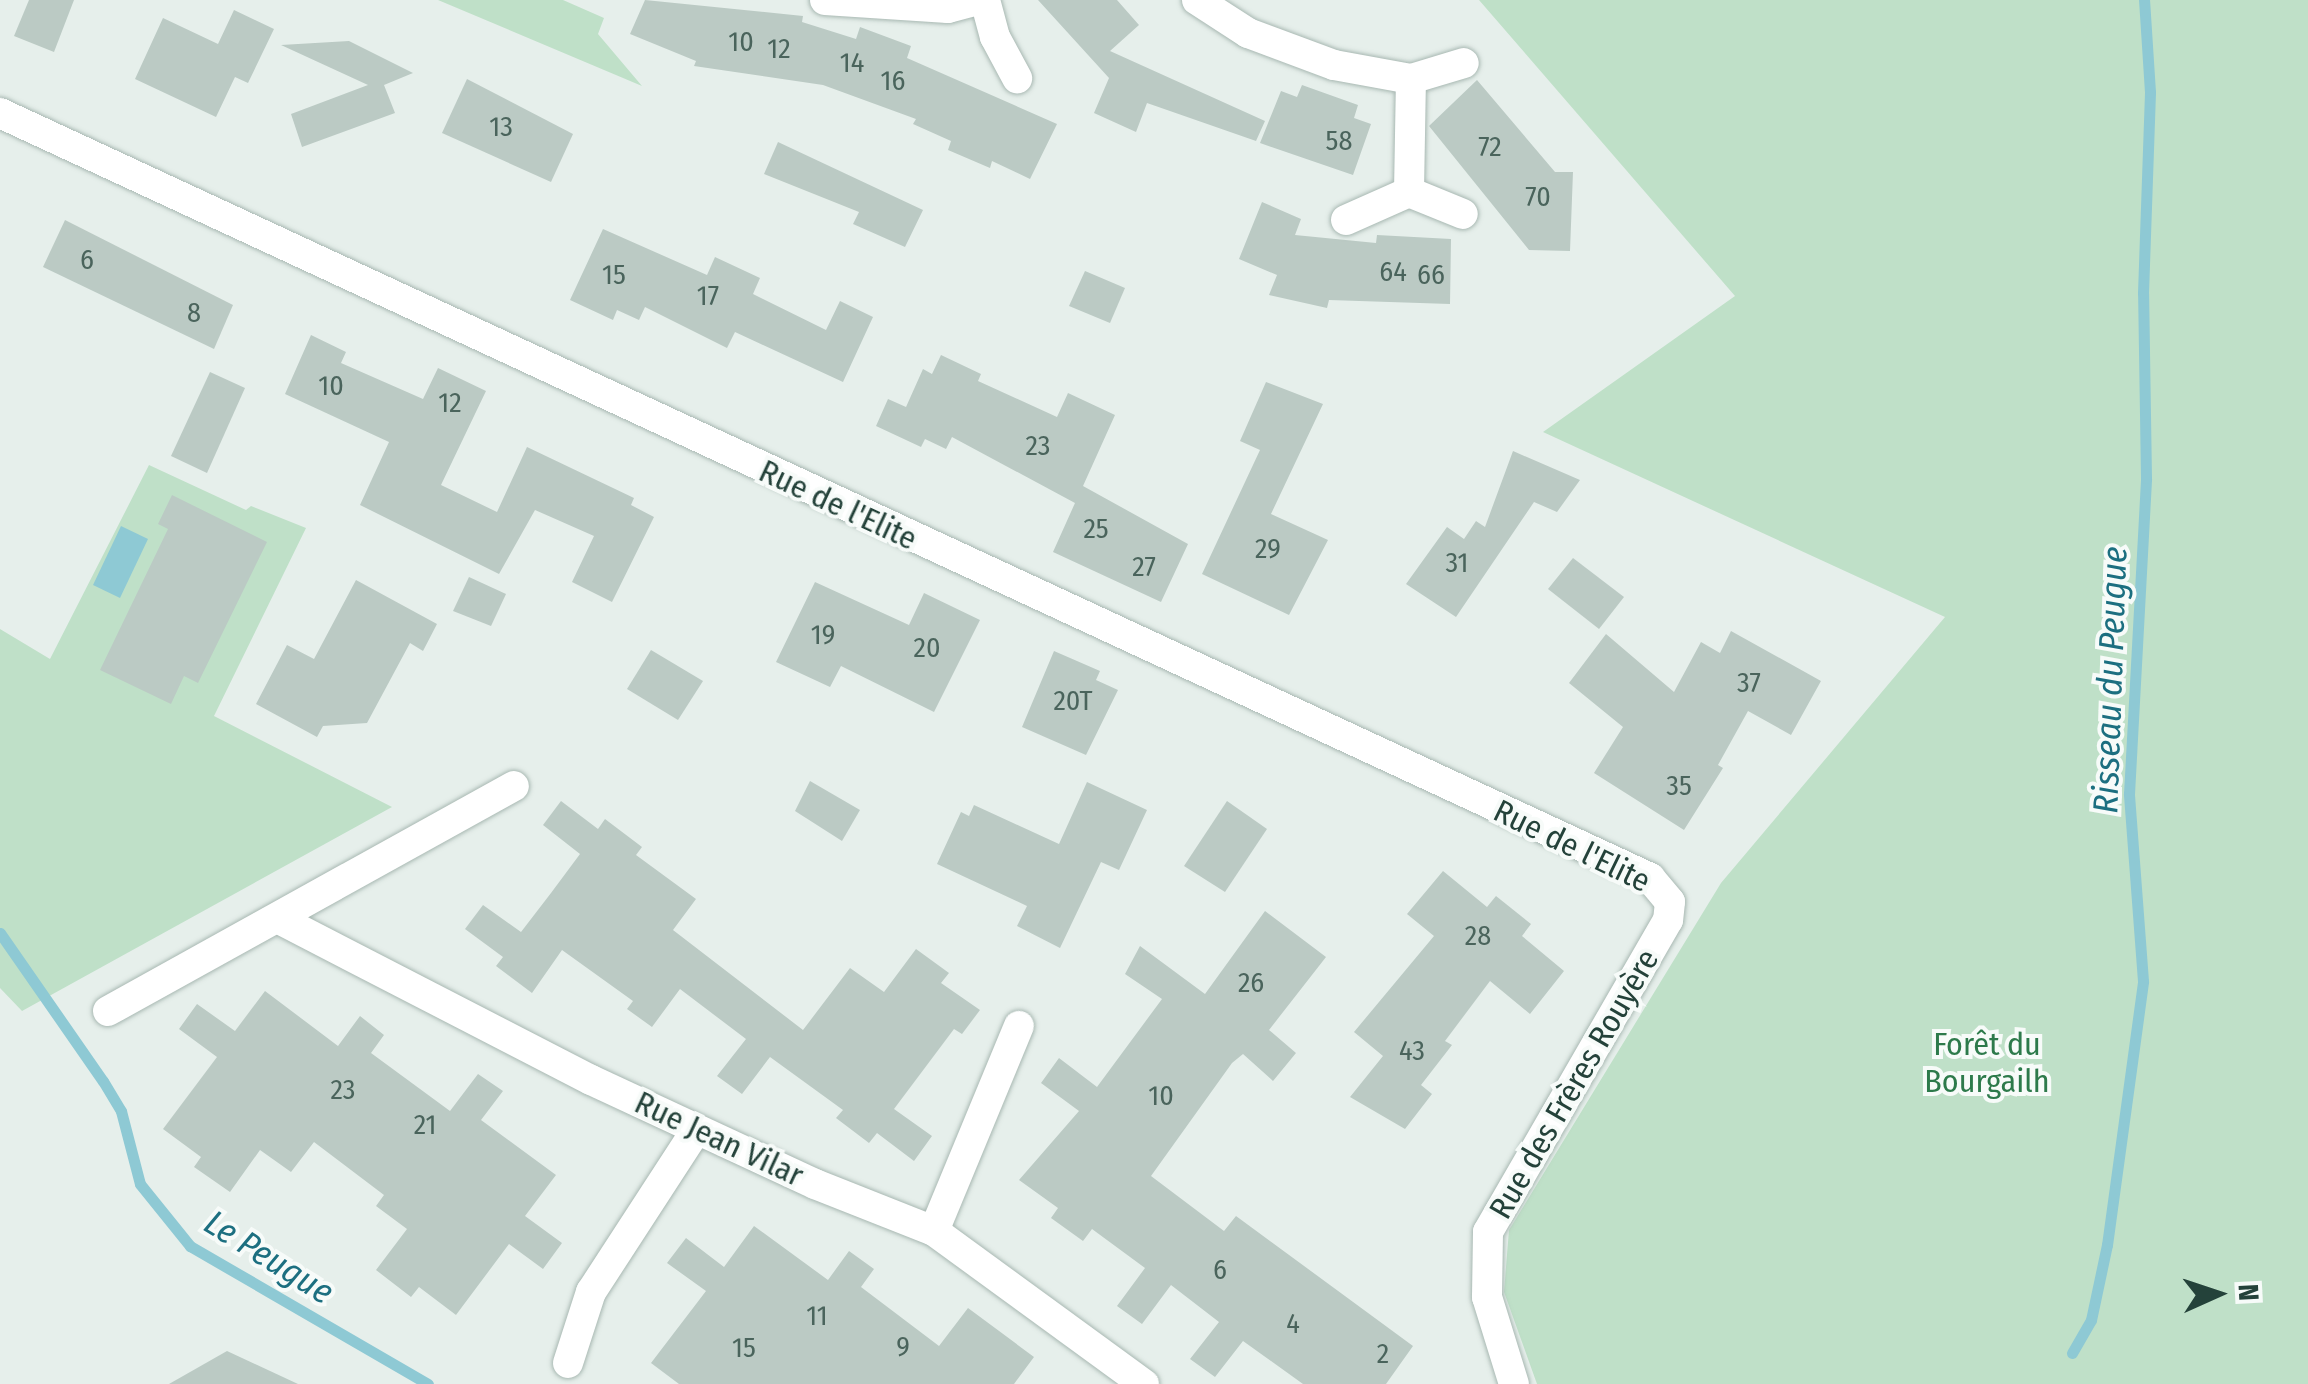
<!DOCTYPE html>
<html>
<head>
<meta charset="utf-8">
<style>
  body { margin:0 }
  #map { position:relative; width:2308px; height:1384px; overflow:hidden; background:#e6efeb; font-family:"Fira Sans Condensed",sans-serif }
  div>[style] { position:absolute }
  .green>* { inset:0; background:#bfe0c8 }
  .water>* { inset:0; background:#8ec9d4 }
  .stream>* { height:11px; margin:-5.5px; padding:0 5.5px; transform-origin:5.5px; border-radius:5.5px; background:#8ec9d4 }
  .building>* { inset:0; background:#bbcac4 }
  .roads { filter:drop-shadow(0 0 2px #a8b8b2) drop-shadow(0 0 2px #a8b8b2) }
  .minor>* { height:30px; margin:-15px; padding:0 15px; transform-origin:15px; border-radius:15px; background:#fff }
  span { translate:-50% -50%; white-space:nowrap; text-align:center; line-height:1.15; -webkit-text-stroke:8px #f7fbf9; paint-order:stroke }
  .number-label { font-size:28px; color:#4a645c }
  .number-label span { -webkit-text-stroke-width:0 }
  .street-label { font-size:32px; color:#24423a }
  .park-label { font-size:32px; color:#2d7a4b }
  .water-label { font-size:35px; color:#1c6f80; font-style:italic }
  .north { position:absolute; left:2168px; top:1244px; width:100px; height:100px; -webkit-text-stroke:8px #f7fbf9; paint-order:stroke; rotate:87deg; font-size:28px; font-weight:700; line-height:40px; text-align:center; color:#24423a }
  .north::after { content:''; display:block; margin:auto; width:35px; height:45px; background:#24423a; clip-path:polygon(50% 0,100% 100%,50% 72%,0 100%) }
</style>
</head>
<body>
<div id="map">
  <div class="green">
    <i style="clip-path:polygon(438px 0,563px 0,604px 18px,598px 34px,642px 86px)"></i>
    <i style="clip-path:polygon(1479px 0,2308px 0,2308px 1384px,1537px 1384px,1504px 1292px,1509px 1230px,1721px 883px,1945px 617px,1543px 432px,1735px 296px)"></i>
    <i style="clip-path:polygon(149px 465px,246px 510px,251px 506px,306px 528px,214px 716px,392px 807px,22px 1011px,0 988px,0 629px,50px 659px)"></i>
  </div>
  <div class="water">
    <i style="clip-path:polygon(121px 526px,148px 539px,120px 598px,93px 585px)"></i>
  </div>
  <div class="stream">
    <i style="left:0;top:933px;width:180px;rotate:55.2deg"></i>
    <i style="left:103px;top:1081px;width:35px;rotate:59deg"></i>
    <i style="left:121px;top:1111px;width:75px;rotate:75.4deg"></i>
    <i style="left:140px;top:1184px;width:80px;rotate:51.1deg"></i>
    <i style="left:190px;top:1246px;width:275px;rotate:30.1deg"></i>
    <i style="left:2072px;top:1353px;width:38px;rotate:-60deg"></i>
    <i style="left:2091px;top:1320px;width:77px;rotate:-78deg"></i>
    <i style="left:2107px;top:1245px;width:266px;rotate:-82.2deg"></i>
    <i style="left:2143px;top:981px;width:188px;rotate:-94.3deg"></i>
    <i style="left:2129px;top:794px;width:316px;rotate:-86.9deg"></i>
    <i style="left:2146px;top:478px;width:185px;rotate:-90.9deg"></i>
    <i style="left:2143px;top:293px;width:201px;rotate:-88deg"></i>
    <i style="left:2150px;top:92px;width:92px;rotate:-93.7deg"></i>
  </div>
  <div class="building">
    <i style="clip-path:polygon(29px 0,74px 0,54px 52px,14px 36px)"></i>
    <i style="clip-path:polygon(645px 0,803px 16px,802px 22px,856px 39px,860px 27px,911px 46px,907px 58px,1057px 124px,1030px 179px,992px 161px,990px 168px,948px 150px,951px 141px,913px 124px,916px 119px,823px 85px,694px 66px,696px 61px,630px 34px)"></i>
    <i style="clip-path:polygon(1038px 0,1117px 0,1139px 25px,1110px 51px,1265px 121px,1256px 141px,1147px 103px,1136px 132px,1094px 113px,1109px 78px)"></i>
    <i style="clip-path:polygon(234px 10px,274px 29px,248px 83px,235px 77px,216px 117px,135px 79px,163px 18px,218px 44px)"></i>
    <i style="clip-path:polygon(349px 41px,413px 73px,384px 85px,395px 113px,302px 147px,291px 114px,368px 85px,281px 45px)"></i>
    <i style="clip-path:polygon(467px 79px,573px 134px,551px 182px,442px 133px)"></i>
    <i style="clip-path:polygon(1477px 80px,1555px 172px,1573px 172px,1570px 251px,1529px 250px,1429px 126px)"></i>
    <i style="clip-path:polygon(1302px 85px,1358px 105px,1354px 118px,1371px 124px,1353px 175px,1260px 143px,1281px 91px,1297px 97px)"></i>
    <i style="clip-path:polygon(778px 142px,923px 210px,905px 247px,853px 224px,859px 212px,764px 174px)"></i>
    <i style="clip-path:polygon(1262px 202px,1301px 219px,1295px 235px,1376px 243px,1377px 235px,1451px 239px,1450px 304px,1329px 300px,1327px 308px,1269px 295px,1277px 275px,1239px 259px)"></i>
    <i style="clip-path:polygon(65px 220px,233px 305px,214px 349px,43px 267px)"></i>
    <i style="clip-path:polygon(603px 229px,707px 275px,715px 257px,760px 278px,753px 294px,826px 330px,840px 301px,873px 317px,843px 382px,735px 332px,727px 348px,645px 307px,639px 320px,617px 310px,613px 320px,570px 300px)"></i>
    <i style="clip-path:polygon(1085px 271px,1125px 288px,1110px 323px,1069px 306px)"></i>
    <i style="clip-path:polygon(311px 335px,346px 352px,341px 363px,423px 399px,438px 368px,486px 391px,441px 485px,497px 512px,527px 447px,634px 498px,631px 505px,654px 517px,612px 602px,572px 582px,594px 536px,535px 510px,499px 574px,360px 505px,389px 442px,285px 394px)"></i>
    <i style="clip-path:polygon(941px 355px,981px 374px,978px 381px,1057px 417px,1068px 393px,1115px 415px,1083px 486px,1188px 544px,1161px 602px,1053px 552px,1075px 503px,952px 437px,946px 449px,925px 439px,921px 447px,876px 426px,888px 399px,906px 407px,923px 369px,932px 374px)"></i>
    <i style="clip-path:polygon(210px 372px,245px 388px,207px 473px,171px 456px)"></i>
    <i style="clip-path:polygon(1266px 382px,1323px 404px,1271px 514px,1328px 540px,1289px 615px,1202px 574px,1260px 450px,1240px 441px)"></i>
    <i style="clip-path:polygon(1513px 451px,1580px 480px,1557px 512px,1534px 502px,1456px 617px,1406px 584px,1447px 527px,1464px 539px,1476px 521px,1485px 527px)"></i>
    <i style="clip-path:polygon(172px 495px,267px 542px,198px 683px,184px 676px,171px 704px,100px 670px,168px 529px,158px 524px)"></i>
    <i style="clip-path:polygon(1573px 558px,1624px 597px,1599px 629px,1548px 589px)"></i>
    <i style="clip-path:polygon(469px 577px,506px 594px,491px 626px,453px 611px)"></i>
    <i style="clip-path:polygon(356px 580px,437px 624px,423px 651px,410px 643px,367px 723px,323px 726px,317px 737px,256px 704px,287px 645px,314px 659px)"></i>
    <i style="clip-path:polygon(815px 582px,909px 625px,924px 593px,980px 620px,934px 712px,841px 666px,830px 687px,776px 662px)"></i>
    <i style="clip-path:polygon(1731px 631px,1821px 681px,1791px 735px,1748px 711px,1718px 765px,1723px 768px,1684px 830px,1594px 773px,1623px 727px,1569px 683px,1606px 634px,1674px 692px,1701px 642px,1720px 653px)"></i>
    <i style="clip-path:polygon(651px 650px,703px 681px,678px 720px,627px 689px)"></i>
    <i style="clip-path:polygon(1054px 651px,1100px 671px,1096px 680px,1118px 690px,1086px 755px,1022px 727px)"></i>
    <i style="clip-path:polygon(810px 781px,860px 810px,842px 841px,795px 811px)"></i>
    <i style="clip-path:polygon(1087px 782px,1147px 810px,1119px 870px,1101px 862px,1060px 948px,1017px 926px,1027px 906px,937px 864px,961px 812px,969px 816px,974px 805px,1059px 844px)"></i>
    <i style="clip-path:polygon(561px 801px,598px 829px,605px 819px,642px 847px,636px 855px,696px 899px,673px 930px,803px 1030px,850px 968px,884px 992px,916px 949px,949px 973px,941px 983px,980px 1010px,962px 1034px,954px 1029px,894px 1109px,932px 1136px,914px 1161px,877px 1133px,869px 1143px,836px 1118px,843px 1110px,770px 1057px,742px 1094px,717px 1076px,746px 1039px,680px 989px,652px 1027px,627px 1009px,633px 1001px,562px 950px,532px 993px,496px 966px,503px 957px,465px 929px,483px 905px,521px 932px,551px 893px,580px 854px,543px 825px)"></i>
    <i style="clip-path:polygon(1227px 801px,1267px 829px,1225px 892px,1184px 866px)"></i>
    <i style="clip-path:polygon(1443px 871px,1487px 907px,1496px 896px,1531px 924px,1522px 936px,1564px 971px,1530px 1014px,1490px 981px,1445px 1041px,1452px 1045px,1421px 1085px,1432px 1094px,1405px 1129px,1350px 1097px,1383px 1056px,1354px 1032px,1434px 936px,1407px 914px)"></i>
    <i style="clip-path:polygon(1265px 911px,1326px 957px,1269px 1030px,1296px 1053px,1273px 1081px,1243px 1054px,1232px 1063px,1151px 1176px,1224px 1231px,1236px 1216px,1413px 1346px,1386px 1384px,1303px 1384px,1243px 1341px,1215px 1377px,1190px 1359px,1219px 1322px,1171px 1285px,1142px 1324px,1117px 1306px,1145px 1268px,1092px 1229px,1083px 1241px,1051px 1218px,1058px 1208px,1019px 1180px,1079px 1111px,1041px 1083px,1059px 1058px,1097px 1087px,1162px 999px,1125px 974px,1140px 946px,1205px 994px)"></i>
    <i style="clip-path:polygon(265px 991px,338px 1046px,360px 1016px,384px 1035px,371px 1053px,450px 1111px,478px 1074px,503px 1091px,481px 1120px,556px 1175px,525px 1216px,562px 1243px,543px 1269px,509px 1244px,456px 1315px,419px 1287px,411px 1297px,376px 1270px,407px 1229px,376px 1206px,384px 1195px,314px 1142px,291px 1172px,260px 1150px,230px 1192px,194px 1167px,201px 1157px,163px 1129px,217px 1057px,179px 1029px,197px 1004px,235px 1031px)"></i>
    <i style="clip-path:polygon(754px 1226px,828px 1280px,849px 1251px,874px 1269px,861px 1287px,939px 1346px,968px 1308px,1034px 1357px,1014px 1384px,679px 1384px,651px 1363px,706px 1291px,667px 1263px,686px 1238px,724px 1267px)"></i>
    <i style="clip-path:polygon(227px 1351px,298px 1384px,169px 1384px)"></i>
  </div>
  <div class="roads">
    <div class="minor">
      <i style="left:825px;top:0;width:123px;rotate:3.7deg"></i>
      <i style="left:948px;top:8px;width:30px;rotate:-15deg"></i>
      <i style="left:985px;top:0;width:38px;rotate:75deg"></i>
      <i style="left:995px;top:37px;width:47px;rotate:61.8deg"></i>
      <i style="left:1197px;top:0;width:61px;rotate:32.9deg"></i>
      <i style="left:1248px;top:33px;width:92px;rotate:20.4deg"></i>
      <i style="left:1334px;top:65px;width:78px;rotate:10.3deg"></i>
      <i style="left:1411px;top:79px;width:55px;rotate:-16.8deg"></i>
      <i style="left:0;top:113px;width:1819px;rotate:24.87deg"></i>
      <i style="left:1650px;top:878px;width:31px;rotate:50deg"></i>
      <i style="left:1670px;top:902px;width:18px;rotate:96deg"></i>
      <i style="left:1668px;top:920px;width:360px;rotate:120deg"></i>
      <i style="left:1488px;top:1232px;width:65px;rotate:90.9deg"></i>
      <i style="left:1487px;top:1297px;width:91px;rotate:72.8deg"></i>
      <i style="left:1409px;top:192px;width:113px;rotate:-89deg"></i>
      <i style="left:1346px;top:220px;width:69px;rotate:-24deg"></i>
      <i style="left:1409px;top:192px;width:58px;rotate:22.2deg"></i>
      <i style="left:277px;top:918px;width:353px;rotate:27.3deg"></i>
      <i style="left:591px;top:1080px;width:247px;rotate:24.9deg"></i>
      <i style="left:815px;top:1184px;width:128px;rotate:21.6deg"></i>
      <i style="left:934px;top:1231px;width:260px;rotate:36.1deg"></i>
      <i style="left:108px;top:1011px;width:464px;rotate:-29deg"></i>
      <i style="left:934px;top:1231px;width:222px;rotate:-67.5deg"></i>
      <i style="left:568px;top:1363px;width:75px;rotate:-72.1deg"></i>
      <i style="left:591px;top:1292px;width:194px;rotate:-57deg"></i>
    </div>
  </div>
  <div class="number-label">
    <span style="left:741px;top:42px">10</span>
    <span style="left:779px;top:49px">12</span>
    <span style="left:852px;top:63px">14</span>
    <span style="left:893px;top:81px">16</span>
    <span style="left:501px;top:127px">13</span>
    <span style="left:1339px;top:141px">58</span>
    <span style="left:1490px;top:147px">72</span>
    <span style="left:1538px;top:197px">70</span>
    <span style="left:87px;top:260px">6</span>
    <span style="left:1393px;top:272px">64</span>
    <span style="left:614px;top:275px">15</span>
    <span style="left:1431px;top:275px">66</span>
    <span style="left:708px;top:296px">17</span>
    <span style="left:194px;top:313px">8</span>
    <span style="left:331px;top:386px">10</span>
    <span style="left:450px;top:403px">12</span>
    <span style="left:1038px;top:446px">23</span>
    <span style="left:1096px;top:529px">25</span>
    <span style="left:1268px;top:549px">29</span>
    <span style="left:1457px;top:563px">31</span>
    <span style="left:1144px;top:567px">27</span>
    <span style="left:823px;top:635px">19</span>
    <span style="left:927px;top:648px">20</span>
    <span style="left:1749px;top:683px">37</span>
    <span style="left:1073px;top:701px">20T</span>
    <span style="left:1679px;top:786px">35</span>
    <span style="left:1478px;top:936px">28</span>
    <span style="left:1251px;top:983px">26</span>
    <span style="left:1412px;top:1051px">43</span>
    <span style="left:343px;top:1090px">23</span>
    <span style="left:1161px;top:1096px">10</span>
    <span style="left:425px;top:1125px">21</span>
    <span style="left:1220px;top:1270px">6</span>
    <span style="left:817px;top:1316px">11</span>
    <span style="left:1293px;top:1324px">4</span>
    <span style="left:903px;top:1347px">9</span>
    <span style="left:744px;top:1348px">15</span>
    <span style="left:1383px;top:1354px">2</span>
  </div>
  <div class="street-label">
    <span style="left:838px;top:505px;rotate:25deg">Rue de l'Elite</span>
    <span style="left:1572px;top:846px;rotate:26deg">Rue de l'Elite</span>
    <span style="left:1574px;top:1084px;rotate:-60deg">Rue des Frères Rouyère</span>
    <span style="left:719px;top:1139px;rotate:25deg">Rue Jean Vilar</span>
  </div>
  <div class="park-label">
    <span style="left:1987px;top:1063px">Forêt du<br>Bourgailh</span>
  </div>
  <div class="water-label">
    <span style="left:2110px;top:680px;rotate:-88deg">Risseau du Peugue</span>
    <span style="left:269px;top:1257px;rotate:32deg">Le Peugue</span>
  </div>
  <div class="north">N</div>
</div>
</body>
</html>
